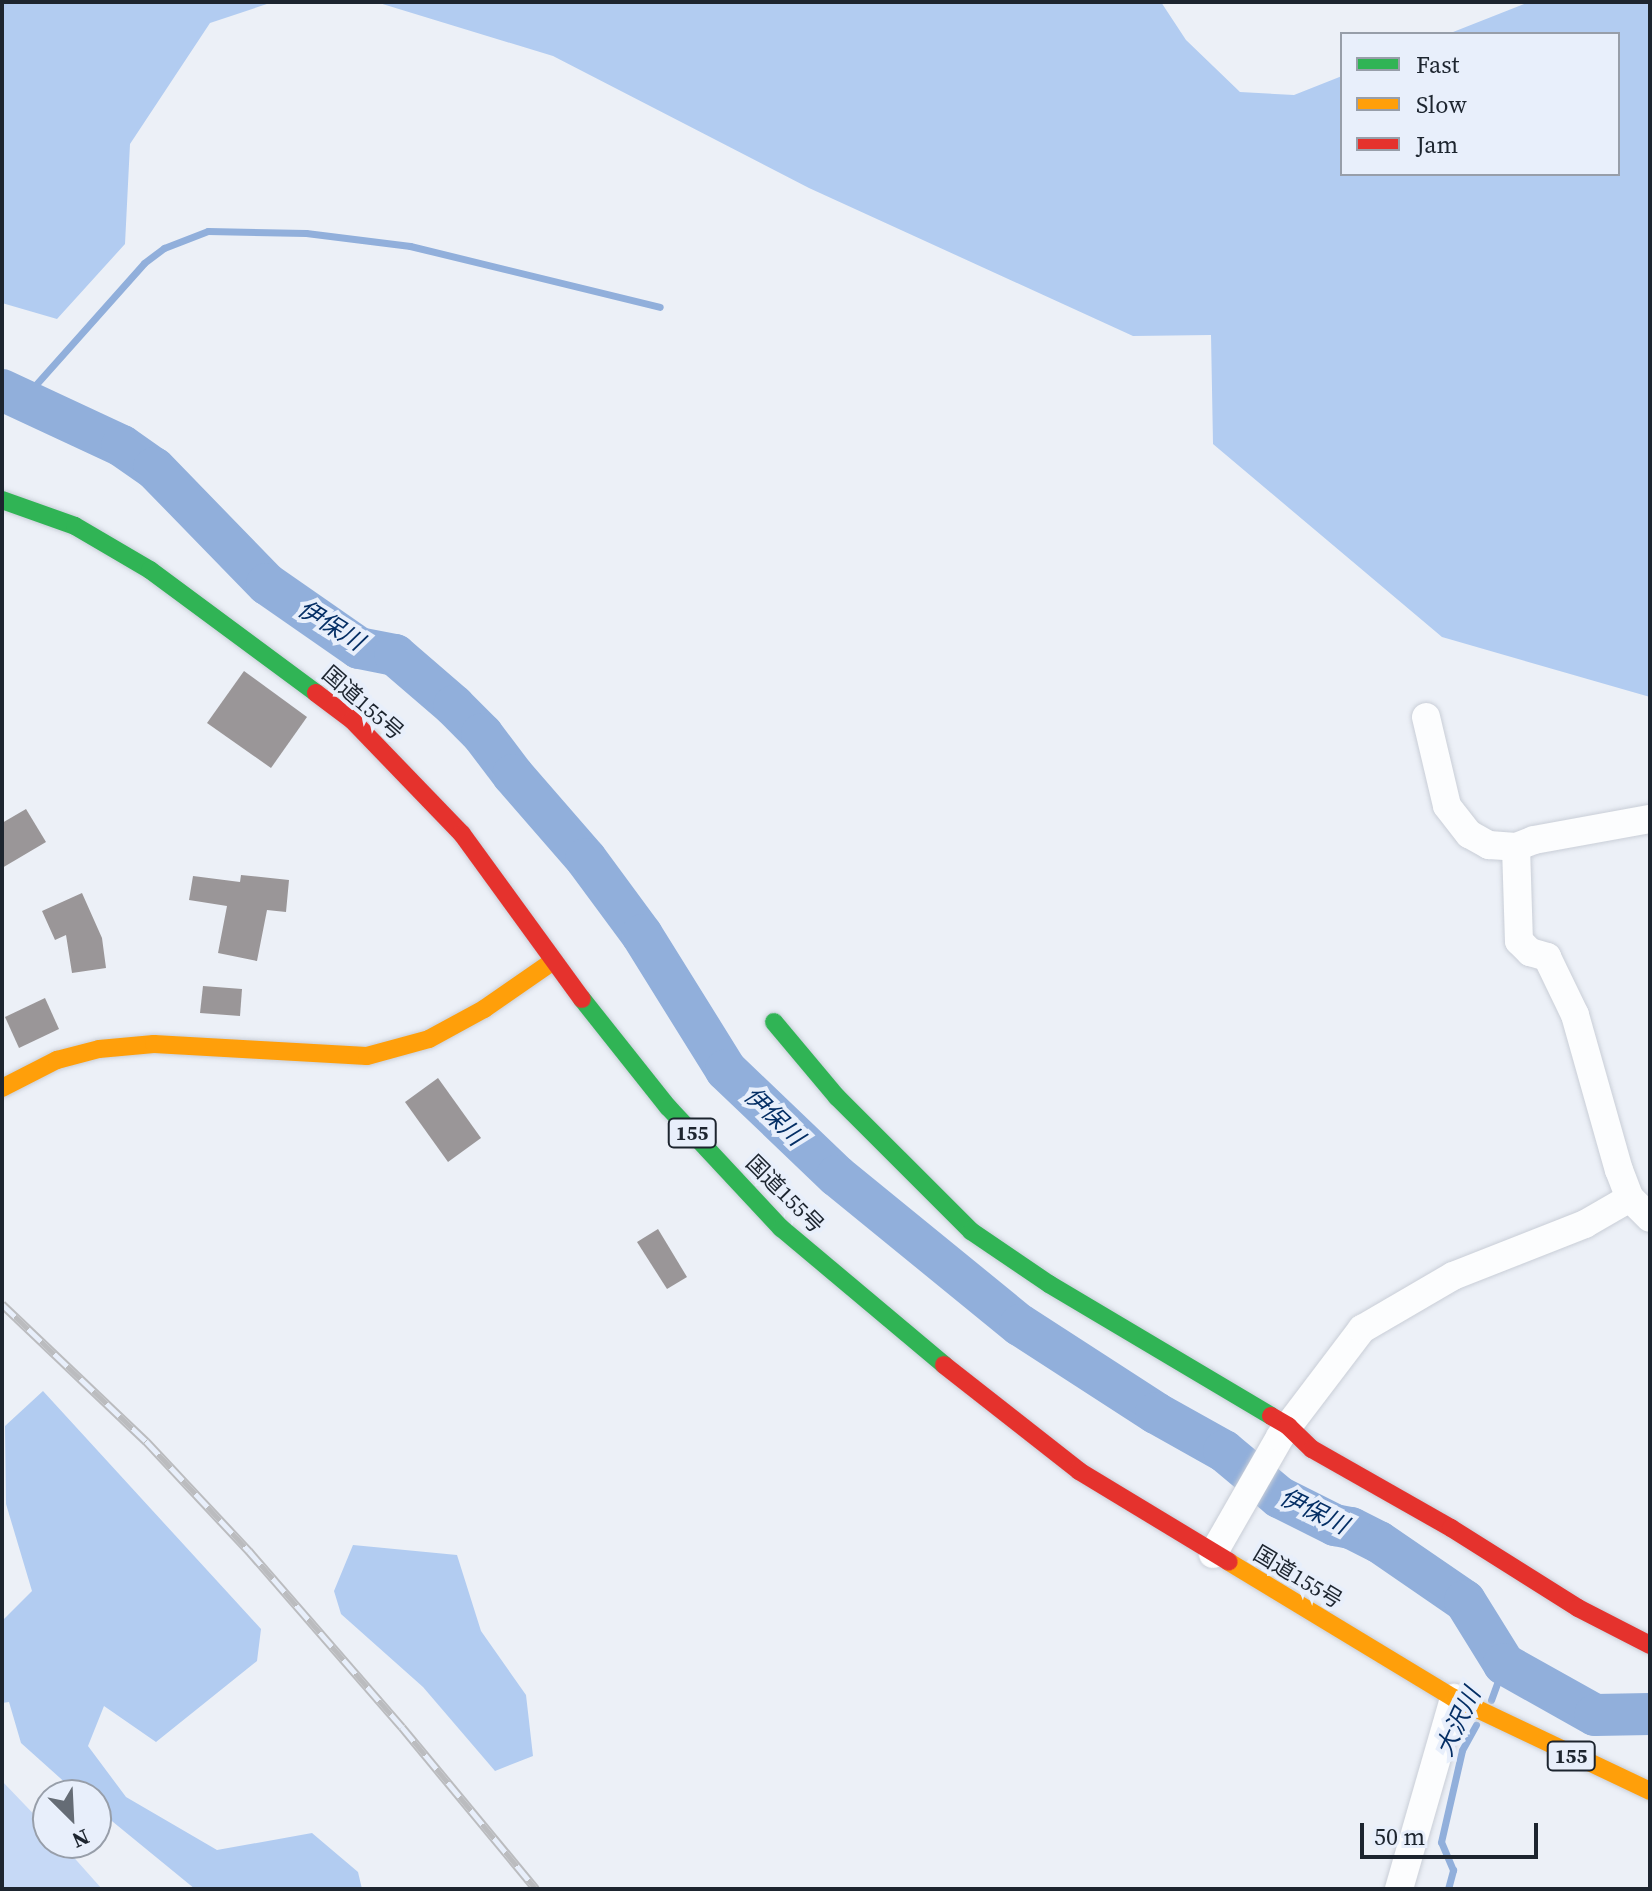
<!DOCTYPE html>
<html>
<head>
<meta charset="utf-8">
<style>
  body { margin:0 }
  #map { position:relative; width:1652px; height:1891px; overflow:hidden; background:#ecf0f7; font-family:"Source Serif 4","Noto Sans JP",serif }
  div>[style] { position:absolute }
  .green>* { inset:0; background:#c6d9f6 }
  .forest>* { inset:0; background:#b2ccf1 }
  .stream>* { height:7px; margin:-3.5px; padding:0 3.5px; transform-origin:3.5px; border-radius:3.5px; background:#91afdb }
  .river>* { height:42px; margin:-21px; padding:0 21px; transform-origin:21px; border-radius:21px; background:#91afdb }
  .building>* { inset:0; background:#9a9698 }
  .roads { filter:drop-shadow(0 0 2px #c9ced7) drop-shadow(0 0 2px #c9ced7) }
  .street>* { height:28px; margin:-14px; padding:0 14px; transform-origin:14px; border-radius:14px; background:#fcfdfe }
  .fast>* { height:18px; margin:-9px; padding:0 9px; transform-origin:9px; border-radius:9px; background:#30b455 }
  .slow>* { height:18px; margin:-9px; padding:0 9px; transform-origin:9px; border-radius:9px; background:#ff9f0a }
  .jam>* { height:18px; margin:-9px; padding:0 9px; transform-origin:9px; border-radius:9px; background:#e5322d }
  .rail>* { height:9px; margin-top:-4.5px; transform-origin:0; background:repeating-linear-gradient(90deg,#e8effb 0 18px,#bbbcbf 0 36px); box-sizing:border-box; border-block:2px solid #bbbcbf }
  span { translate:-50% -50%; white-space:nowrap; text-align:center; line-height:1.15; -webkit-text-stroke:8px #e8effb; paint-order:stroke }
  .shield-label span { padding:2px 6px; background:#e8effb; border:2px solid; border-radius:6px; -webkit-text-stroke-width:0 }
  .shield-label { font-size:20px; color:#1d252f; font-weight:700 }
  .street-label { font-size:22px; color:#1d252f }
  .water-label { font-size:24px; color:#052f65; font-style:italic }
  .frame { position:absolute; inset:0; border:4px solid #1d252f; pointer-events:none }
  .legend { position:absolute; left:1340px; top:32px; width:280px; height:144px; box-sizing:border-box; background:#e8effb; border:2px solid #979ea9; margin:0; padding:10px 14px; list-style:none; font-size:24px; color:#1d252f }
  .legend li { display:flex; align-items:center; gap:16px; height:40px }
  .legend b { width:40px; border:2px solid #979ea9 }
  .north { position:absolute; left:32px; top:1779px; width:80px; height:80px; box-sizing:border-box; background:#e8effb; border:2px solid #979ea9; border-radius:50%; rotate:156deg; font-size:22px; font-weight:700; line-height:32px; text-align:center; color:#1d252f }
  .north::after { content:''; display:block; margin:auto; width:28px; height:36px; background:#656c75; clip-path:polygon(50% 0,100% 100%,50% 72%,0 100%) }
  .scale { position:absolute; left:1360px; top:1823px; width:178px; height:36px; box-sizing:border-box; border:4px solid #1d252f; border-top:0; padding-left:10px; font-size:24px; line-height:28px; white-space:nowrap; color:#1d252f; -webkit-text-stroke:6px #e8effb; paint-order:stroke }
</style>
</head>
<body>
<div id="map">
  <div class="green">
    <i style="clip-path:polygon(2px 1781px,48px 1829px,48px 1843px,61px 1843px,102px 1889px,2px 1889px)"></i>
  </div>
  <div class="forest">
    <i style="clip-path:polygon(2px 2px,273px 2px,210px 23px,130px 144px,125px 244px,57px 319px,2px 303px)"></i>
    <i style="clip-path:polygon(376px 2px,1161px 2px,1186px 40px,1240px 92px,1294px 95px,1342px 76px,1342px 174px,1618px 174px,1618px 34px,1448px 34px,1529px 2px,1650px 2px,1650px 697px,1442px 637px,1213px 444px,1211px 335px,1133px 336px,809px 188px,553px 56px)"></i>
    <i style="clip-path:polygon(43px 1391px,261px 1629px,257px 1661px,156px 1742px,104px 1706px,88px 1746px,126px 1797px,217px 1850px,312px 1833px,358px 1872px,362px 1889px,195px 1889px,96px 1808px,96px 1795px,79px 1795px,21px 1743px,9px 1702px,2px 1703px,2px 1621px,32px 1591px,6px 1504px,5px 1426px)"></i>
    <i style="clip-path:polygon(353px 1545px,457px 1555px,481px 1631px,526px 1695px,533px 1756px,495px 1771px,423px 1687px,341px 1614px,334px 1591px)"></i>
  </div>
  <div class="stream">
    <i style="left:23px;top:399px;width:182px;rotate:-48.3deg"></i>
    <i style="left:144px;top:263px;width:25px;rotate:-37deg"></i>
    <i style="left:164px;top:248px;width:47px;rotate:-21.1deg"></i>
    <i style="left:208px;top:231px;width:98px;rotate:1.2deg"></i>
    <i style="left:306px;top:233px;width:105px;rotate:7.1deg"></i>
    <i style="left:410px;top:246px;width:257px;rotate:13.7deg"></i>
    <i style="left:1491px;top:1700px;width:38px;rotate:-70deg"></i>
    <i style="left:1448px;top:1889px;width:20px;rotate:-75deg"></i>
    <i style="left:1453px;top:1870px;width:30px;rotate:-113deg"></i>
    <i style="left:1441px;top:1842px;width:94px;rotate:-77.1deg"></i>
    <i style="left:1462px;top:1750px;width:29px;rotate:-61deg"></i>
  </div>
  <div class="river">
    <i style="left:2px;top:390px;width:132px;rotate:25deg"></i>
    <i style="left:122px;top:446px;width:39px;rotate:35deg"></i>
    <i style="left:154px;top:468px;width:162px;rotate:45.8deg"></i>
    <i style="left:267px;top:584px;width:112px;rotate:34.8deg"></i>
    <i style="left:359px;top:648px;width:37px;rotate:11deg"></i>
    <i style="left:395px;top:655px;width:78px;rotate:40.8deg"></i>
    <i style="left:454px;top:706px;width:40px;rotate:45deg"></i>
    <i style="left:482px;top:734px;width:51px;rotate:52.9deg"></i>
    <i style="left:513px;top:775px;width:111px;rotate:49deg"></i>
    <i style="left:586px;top:859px;width:94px;rotate:53.6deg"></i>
    <i style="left:642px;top:935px;width:159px;rotate:58.1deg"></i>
    <i style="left:726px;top:1070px;width:153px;rotate:43.7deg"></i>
    <i style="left:837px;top:1176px;width:236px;rotate:39.2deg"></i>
    <i style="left:1020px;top:1325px;width:162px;rotate:32.9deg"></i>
    <i style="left:1156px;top:1413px;width:78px;rotate:29.2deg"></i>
    <i style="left:1224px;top:1451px;width:72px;rotate:39.9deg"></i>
    <i style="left:1279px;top:1497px;width:63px;rotate:26.6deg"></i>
    <i style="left:1335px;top:1525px;width:16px;rotate:11deg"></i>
    <i style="left:1351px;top:1528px;width:31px;rotate:27deg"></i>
    <i style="left:1379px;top:1542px;width:104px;rotate:34.5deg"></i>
    <i style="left:1465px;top:1601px;width:74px;rotate:58.2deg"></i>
    <i style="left:1504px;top:1664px;width:104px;rotate:29.3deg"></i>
    <i style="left:1595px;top:1715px;width:55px;rotate:-1deg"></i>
  </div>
  <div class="building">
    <i style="clip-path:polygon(244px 671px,307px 717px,271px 768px,207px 723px)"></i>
    <i style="clip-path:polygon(26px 809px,46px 842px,2px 868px,2px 823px)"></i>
    <i style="clip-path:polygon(241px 875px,289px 880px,286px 912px,267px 910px,257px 961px,218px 953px,227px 906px,189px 900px,193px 876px,240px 882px)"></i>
    <i style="clip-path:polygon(82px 893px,102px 938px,106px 968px,72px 973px,66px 935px,55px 940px,42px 911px)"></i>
    <i style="clip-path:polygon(203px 986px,242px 989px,240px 1016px,200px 1013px)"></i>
    <i style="clip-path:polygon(45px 998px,59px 1029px,19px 1048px,5px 1017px)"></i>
    <i style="clip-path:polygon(438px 1078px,481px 1138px,448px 1162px,405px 1102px)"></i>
    <i style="clip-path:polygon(658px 1229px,687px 1277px,667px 1289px,637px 1242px)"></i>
  </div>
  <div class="roads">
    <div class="street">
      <i style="left:1426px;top:717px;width:91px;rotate:76.7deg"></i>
      <i style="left:1447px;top:806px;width:36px;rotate:52deg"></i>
      <i style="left:1469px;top:834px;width:23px;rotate:29deg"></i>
      <i style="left:1489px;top:845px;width:27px;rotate:4deg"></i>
      <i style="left:1516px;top:847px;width:19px;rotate:-21deg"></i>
      <i style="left:1534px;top:840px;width:118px;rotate:-10.3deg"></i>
      <i style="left:1516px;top:847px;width:94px;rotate:88.2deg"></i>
      <i style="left:1519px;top:941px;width:16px;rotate:45deg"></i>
      <i style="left:1530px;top:952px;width:18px;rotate:16deg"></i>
      <i style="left:1547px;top:957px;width:64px;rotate:64.2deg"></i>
      <i style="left:1575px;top:1015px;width:161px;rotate:74.2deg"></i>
      <i style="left:1619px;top:1170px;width:30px;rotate:69deg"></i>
      <i style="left:1630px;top:1198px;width:28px;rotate:45deg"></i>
      <i style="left:1213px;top:1554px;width:135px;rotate:-60.2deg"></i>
      <i style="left:1280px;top:1437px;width:136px;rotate:-52.8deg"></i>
      <i style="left:1362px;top:1329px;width:105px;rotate:-30.2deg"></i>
      <i style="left:1453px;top:1276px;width:142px;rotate:-21.5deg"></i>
      <i style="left:1585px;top:1224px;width:52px;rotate:-30deg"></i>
      <i style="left:1399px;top:1889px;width:199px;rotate:-73.9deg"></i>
    </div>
    <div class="fast">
      <i style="left:2px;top:500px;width:77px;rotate:19.6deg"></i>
      <i style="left:75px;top:526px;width:87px;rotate:30.4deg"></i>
      <i style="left:150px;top:570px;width:207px;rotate:36.5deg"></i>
      <i style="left:582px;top:999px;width:138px;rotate:51.5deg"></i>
      <i style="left:668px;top:1107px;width:166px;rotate:47deg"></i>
      <i style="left:781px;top:1228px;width:213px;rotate:40deg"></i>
      <i style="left:774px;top:1022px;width:98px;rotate:50deg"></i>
      <i style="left:837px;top:1097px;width:190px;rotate:45deg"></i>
      <i style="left:971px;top:1231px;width:94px;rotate:34.2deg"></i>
      <i style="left:1049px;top:1284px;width:258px;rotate:30.7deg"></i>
    </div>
    <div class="slow">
      <i style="left:2px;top:1088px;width:62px;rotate:-27deg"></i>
      <i style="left:57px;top:1060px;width:43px;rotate:-14.7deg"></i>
      <i style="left:99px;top:1049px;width:55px;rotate:-5.2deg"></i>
      <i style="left:154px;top:1044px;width:213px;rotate:3.2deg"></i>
      <i style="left:367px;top:1056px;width:64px;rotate:-15.3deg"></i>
      <i style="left:429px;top:1039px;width:63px;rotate:-28.6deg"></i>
      <i style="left:484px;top:1009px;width:83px;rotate:-34.7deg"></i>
      <i style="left:1229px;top:1562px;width:263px;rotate:31.2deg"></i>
      <i style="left:1454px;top:1698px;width:217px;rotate:25.4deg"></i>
    </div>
    <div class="jam">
      <i style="left:316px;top:693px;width:45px;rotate:36.9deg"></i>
      <i style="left:352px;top:720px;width:158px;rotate:46deg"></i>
      <i style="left:462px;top:834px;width:204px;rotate:54deg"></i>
      <i style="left:944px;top:1365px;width:172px;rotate:38.1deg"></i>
      <i style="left:1079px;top:1471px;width:175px;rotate:31.2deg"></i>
      <i style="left:1271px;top:1416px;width:20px;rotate:30deg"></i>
      <i style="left:1288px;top:1426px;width:33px;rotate:44deg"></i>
      <i style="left:1312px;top:1449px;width:160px;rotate:29.6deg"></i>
      <i style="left:1451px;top:1528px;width:150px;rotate:32.2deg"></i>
      <i style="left:1578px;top:1608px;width:81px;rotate:27.2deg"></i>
    </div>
  </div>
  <div class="rail">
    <i style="left:2px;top:1304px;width:199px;rotate:43.6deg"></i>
    <i style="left:146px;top:1441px;width:151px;rotate:46.9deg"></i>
    <i style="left:249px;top:1551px;width:233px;rotate:49deg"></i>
    <i style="left:402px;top:1727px;width:210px;rotate:50.4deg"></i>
  </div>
  <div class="shield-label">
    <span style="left:692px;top:1133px">155</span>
    <span style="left:1571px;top:1756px">155</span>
  </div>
  <div class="street-label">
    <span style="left:363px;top:703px;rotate:41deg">国道155号</span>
    <span style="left:785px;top:1194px;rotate:45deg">国道155号</span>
    <span style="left:1298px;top:1577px;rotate:31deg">国道155号</span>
  </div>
  <div class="water-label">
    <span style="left:331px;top:625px;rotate:32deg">伊保川</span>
    <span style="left:774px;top:1116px;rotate:44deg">伊保川</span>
    <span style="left:1314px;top:1511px;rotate:26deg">伊保川</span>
    <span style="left:1458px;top:1722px;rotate:-65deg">大沢川</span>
  </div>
  <div class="frame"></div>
  <ul class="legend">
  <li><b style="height:10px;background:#30b455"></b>Fast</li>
  <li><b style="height:10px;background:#ff9f0a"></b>Slow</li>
  <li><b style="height:10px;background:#e5322d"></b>Jam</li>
  </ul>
  <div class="north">N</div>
  <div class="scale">50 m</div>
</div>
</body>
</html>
